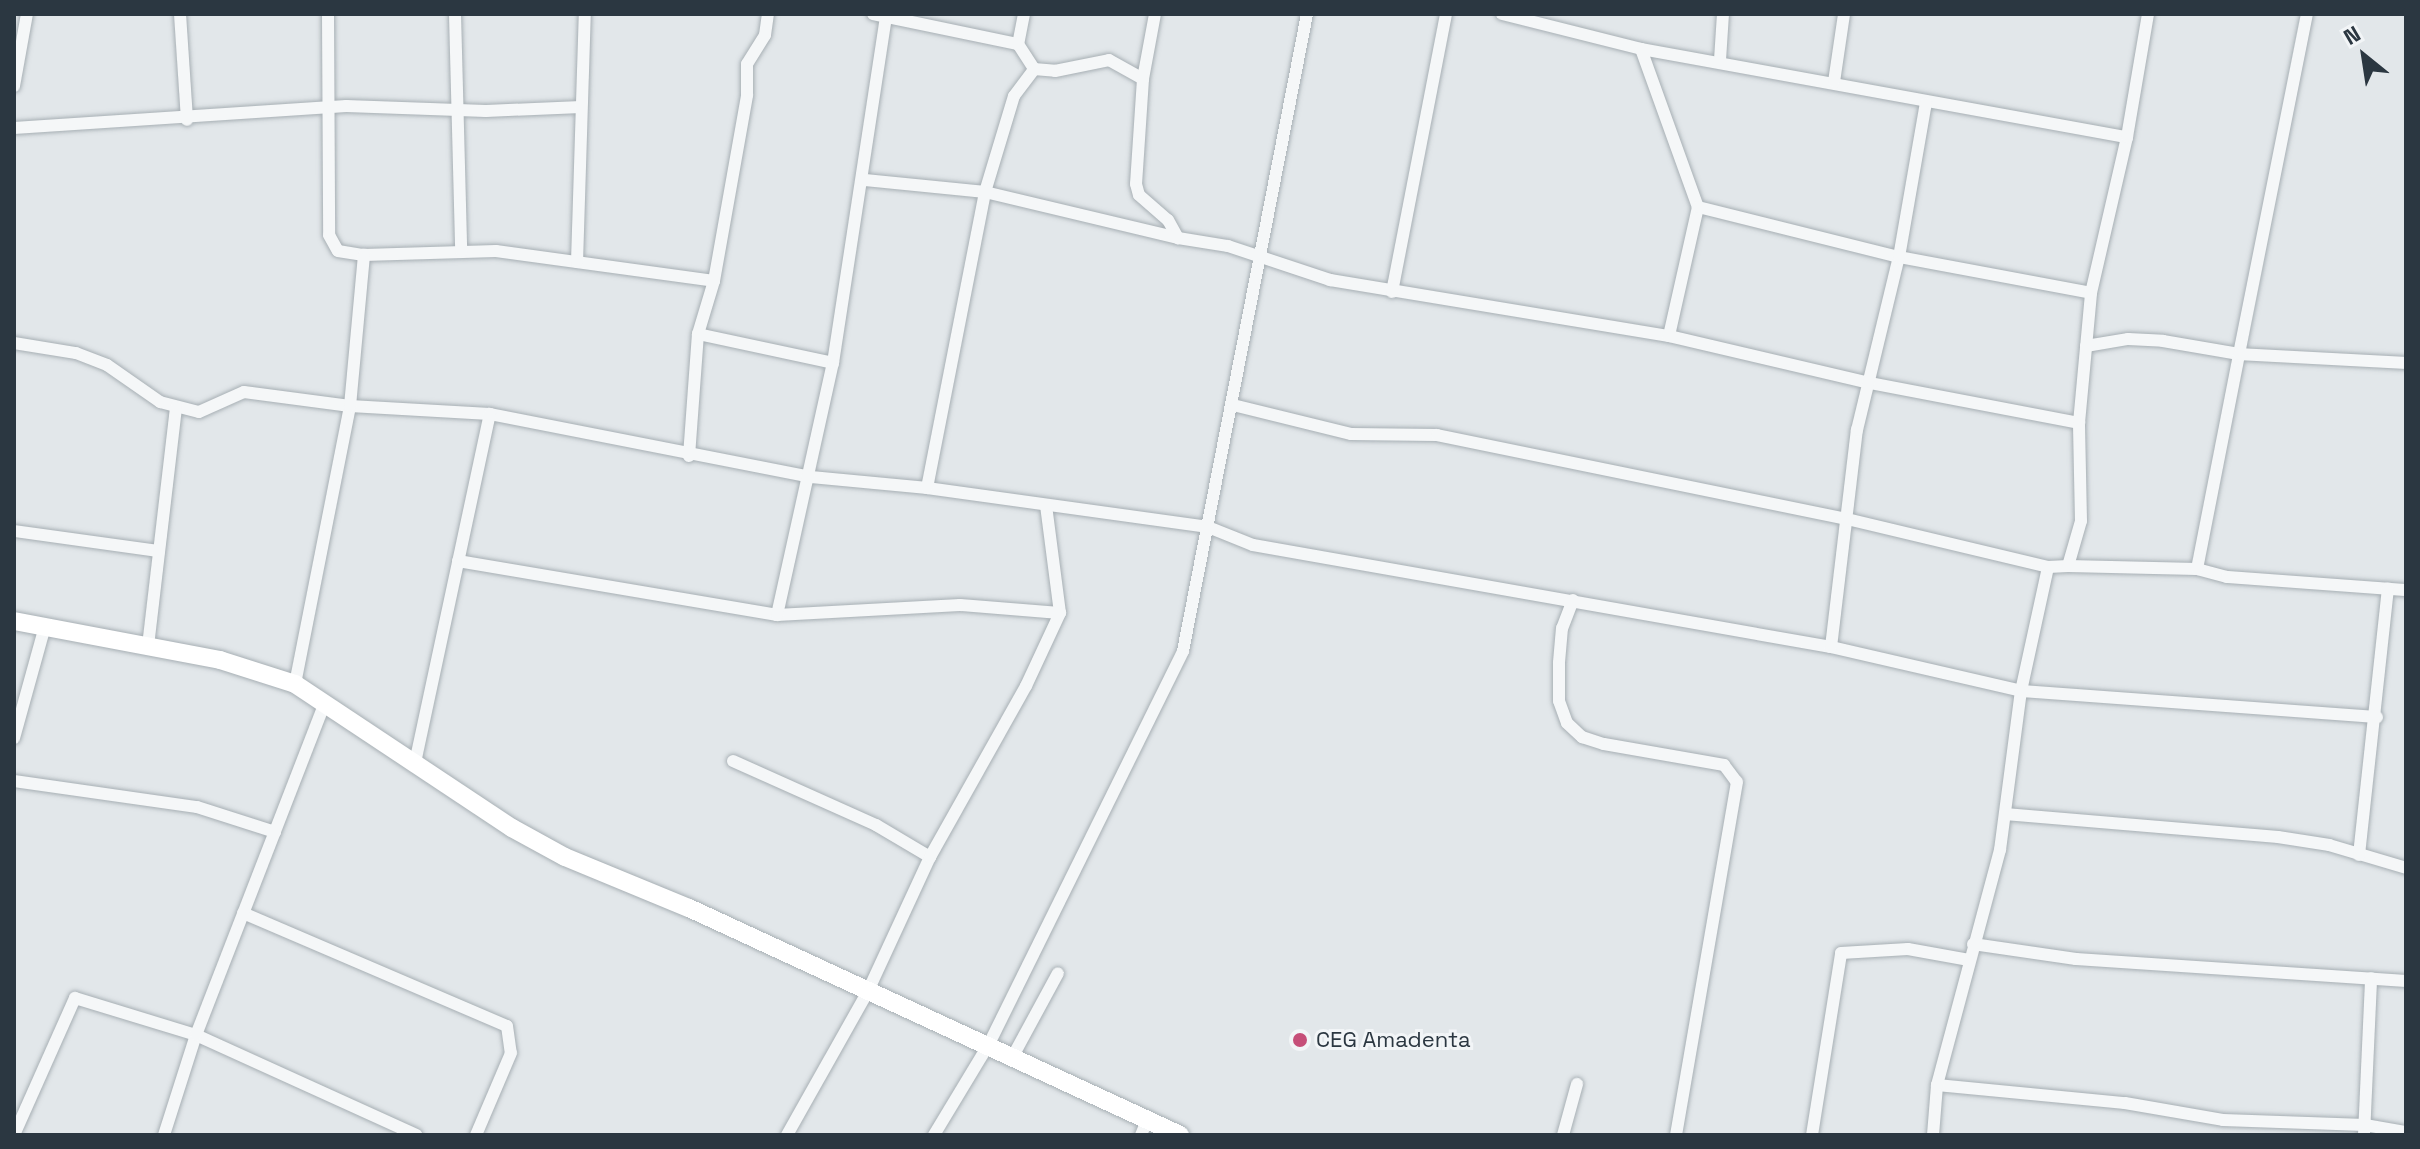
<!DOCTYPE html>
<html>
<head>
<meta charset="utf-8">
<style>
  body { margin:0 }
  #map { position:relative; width:2420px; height:1149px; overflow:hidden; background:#e2e7ea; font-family:"Space Grotesk",sans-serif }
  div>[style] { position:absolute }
  .roads { filter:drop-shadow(0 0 2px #a7afb4) drop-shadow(0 0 2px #a7afb4) }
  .street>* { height:12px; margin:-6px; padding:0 6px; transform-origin:6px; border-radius:6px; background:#f5f7f8 }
  .secondary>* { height:18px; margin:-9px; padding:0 9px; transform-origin:9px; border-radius:9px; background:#fff }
  .dots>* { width:22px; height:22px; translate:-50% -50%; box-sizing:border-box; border:4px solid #f2f5f7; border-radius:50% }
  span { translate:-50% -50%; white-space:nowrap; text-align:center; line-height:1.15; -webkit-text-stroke:6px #f2f5f7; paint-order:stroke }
  .poi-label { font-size:22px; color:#2b3741 }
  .left { translate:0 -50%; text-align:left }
  .frame { position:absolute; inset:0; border:16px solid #2b3741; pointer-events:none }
  .north { position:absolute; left:2324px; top:16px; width:80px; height:80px; -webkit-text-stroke:6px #f2f5f7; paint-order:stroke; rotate:330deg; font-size:22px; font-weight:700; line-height:32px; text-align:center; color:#2b3741 }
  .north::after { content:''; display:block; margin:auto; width:28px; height:36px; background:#2b3741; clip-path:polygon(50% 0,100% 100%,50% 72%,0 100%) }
</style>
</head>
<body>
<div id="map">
  <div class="roads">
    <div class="street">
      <i style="left:180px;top:14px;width:106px;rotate:86.2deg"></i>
      <i style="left:328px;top:14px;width:221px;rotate:89.7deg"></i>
      <i style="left:329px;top:235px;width:18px;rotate:61deg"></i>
      <i style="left:338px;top:251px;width:26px;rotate:9deg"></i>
      <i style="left:364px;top:255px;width:132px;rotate:-1.7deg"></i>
      <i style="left:496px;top:251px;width:220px;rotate:7.8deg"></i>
      <i style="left:455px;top:14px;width:237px;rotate:88.5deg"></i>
      <i style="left:873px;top:14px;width:148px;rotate:11.7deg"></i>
      <i style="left:1024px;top:14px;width:31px;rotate:101deg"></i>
      <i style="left:1018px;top:44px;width:30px;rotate:57deg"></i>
      <i style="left:1034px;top:69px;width:21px;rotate:5deg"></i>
      <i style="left:1055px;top:71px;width:55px;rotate:-11.5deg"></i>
      <i style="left:1109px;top:60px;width:39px;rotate:29deg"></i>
      <i style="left:1155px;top:14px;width:66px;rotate:100.5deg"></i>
      <i style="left:1143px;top:79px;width:105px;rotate:93.8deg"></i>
      <i style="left:1136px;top:184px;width:11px;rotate:75deg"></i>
      <i style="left:1139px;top:195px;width:38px;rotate:41deg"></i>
      <i style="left:1168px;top:220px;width:21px;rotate:61deg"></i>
      <i style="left:1178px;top:238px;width:51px;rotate:9.1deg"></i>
      <i style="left:1228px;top:246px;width:108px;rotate:18.4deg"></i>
      <i style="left:1330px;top:280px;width:344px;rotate:9.4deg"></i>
      <i style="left:1669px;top:336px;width:206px;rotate:13.2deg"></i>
      <i style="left:1870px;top:383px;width:213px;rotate:10.8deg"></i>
      <i style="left:1502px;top:14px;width:143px;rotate:14.1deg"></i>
      <i style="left:1641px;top:49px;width:494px;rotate:10.3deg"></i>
      <i style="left:1641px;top:49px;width:168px;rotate:70.2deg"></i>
      <i style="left:1698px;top:207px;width:132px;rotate:102.7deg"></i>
      <i style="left:1720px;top:60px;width:46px;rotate:-86.3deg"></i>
      <i style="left:1834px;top:82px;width:69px;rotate:-81.6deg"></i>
      <i style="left:14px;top:86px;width:73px;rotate:-79.8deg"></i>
      <i style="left:14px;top:128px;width:333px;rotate:-3.8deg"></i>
      <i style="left:346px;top:106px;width:140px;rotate:2deg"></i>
      <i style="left:486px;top:111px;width:95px;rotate:-2.4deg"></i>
      <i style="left:865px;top:180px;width:121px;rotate:5.7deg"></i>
      <i style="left:985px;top:192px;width:198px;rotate:13.4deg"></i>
      <i style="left:1698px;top:207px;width:207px;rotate:14deg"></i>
      <i style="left:1899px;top:257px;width:195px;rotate:10.6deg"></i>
      <i style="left:577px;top:262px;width:248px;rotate:-88.2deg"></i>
      <i style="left:1392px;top:292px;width:283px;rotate:-79deg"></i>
      <i style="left:698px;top:334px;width:138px;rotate:12.1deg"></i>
      <i style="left:14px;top:343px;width:63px;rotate:9.2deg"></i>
      <i style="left:76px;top:353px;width:33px;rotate:21deg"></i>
      <i style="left:107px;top:365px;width:65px;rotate:34.9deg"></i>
      <i style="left:160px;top:402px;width:40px;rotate:14.4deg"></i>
      <i style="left:199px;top:412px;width:49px;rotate:-24deg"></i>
      <i style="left:244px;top:392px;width:107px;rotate:7.5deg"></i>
      <i style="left:350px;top:406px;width:140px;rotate:3.3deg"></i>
      <i style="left:490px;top:414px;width:327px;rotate:11.1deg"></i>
      <i style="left:811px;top:477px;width:117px;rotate:5.4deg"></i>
      <i style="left:927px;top:488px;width:284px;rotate:7.9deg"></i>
      <i style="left:1208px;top:527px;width:48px;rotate:21.8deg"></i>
      <i style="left:1253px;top:545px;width:587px;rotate:10.01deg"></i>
      <i style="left:1831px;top:647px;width:195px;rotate:13deg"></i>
      <i style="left:2021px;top:691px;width:357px;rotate:4.2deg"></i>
      <i style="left:2086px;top:346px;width:43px;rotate:-9.5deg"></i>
      <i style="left:2128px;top:339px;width:35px;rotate:3deg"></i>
      <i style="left:2163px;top:341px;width:77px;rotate:9.7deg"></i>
      <i style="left:2239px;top:354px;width:347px;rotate:-78.7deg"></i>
      <i style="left:1233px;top:405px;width:122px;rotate:13.8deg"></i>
      <i style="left:1351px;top:434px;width:86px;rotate:0.7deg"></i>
      <i style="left:1437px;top:435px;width:419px;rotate:11.6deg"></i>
      <i style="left:1847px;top:519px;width:207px;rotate:13.4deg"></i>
      <i style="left:2048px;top:567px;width:20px;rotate:-3deg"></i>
      <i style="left:2068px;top:566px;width:47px;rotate:-73.9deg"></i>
      <i style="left:2081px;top:521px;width:98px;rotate:-91.2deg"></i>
      <i style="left:2079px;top:423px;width:131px;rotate:-84.7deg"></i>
      <i style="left:2091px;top:293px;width:160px;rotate:-77deg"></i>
      <i style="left:2127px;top:137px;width:125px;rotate:-80.3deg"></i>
      <i style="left:689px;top:456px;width:122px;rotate:-85.8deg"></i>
      <i style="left:698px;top:334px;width:55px;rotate:-73.2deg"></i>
      <i style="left:714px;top:281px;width:189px;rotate:-79.9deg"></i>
      <i style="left:747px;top:95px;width:31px;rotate:-90deg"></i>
      <i style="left:747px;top:64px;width:34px;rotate:-58deg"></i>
      <i style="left:765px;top:35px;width:21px;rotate:-82deg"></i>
      <i style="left:927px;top:488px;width:302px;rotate:-78.9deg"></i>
      <i style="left:985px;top:192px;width:100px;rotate:-73.2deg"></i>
      <i style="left:1014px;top:96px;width:34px;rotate:-53deg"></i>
      <i style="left:14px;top:531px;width:145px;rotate:7.9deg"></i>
      <i style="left:458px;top:561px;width:324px;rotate:9.6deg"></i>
      <i style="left:777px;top:615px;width:183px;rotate:-3.1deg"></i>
      <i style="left:960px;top:605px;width:100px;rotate:4.6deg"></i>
      <i style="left:2068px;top:566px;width:129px;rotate:1.3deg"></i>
      <i style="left:2197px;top:569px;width:31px;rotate:15deg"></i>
      <i style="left:2227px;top:577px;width:179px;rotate:4.2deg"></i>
      <i style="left:2197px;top:569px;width:219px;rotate:-78.9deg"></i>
      <i style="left:2239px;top:354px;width:167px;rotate:3.1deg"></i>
      <i style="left:1573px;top:600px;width:30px;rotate:111deg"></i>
      <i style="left:1562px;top:628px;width:35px;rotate:95deg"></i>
      <i style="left:1559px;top:663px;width:38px;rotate:90deg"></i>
      <i style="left:1559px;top:701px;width:23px;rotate:70deg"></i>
      <i style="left:1567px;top:723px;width:21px;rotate:43deg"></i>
      <i style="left:1582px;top:737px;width:23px;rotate:18deg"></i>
      <i style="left:1604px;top:744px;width:122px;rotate:9.9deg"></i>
      <i style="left:1724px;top:765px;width:21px;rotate:53deg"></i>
      <i style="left:1737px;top:782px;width:358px;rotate:99.8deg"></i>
      <i style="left:777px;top:615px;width:258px;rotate:-77.5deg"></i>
      <i style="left:833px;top:363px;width:350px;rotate:-81.3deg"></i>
      <i style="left:148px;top:646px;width:240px;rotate:-83.3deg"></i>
      <i style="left:1831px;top:647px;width:219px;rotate:-83.2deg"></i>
      <i style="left:1857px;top:430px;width:178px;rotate:-76.4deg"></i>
      <i style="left:1899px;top:257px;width:156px;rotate:-80.1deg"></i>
      <i style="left:295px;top:684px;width:283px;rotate:-78.8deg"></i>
      <i style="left:350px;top:406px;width:152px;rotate:-84.7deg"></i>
      <i style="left:14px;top:738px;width:116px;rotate:-74.5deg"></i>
      <i style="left:733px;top:761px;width:157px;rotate:24.1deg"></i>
      <i style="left:876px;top:825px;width:63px;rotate:30.7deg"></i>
      <i style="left:415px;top:763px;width:357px;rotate:-77.9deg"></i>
      <i style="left:14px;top:781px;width:185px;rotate:8.1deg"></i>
      <i style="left:197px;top:807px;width:82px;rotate:17.8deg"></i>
      <i style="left:2005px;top:814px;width:274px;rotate:4.8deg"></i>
      <i style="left:2278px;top:837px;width:52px;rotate:8.9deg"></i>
      <i style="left:2329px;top:845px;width:80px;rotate:16.6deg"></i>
      <i style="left:2359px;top:855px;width:268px;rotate:-83.8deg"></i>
      <i style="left:243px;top:913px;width:287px;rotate:23.2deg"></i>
      <i style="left:507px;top:1026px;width:27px;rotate:82deg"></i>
      <i style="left:511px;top:1053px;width:89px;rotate:113.1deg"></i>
      <i style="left:1973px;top:944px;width:104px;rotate:8.3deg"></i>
      <i style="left:2076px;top:959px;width:331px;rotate:3.8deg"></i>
      <i style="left:1013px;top:1056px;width:94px;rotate:-61.5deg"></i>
      <i style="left:1937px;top:1085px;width:189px;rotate:5.5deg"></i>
      <i style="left:2125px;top:1103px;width:99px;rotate:9.8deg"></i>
      <i style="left:2223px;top:1120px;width:142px;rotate:2deg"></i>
      <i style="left:2365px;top:1125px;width:42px;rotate:9.7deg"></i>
      <i style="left:14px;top:1135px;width:150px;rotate:-66deg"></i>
      <i style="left:75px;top:998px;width:127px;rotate:17deg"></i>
      <i style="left:196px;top:1035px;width:242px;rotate:24.4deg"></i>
      <i style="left:164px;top:1135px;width:105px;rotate:-72.3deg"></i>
      <i style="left:196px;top:1035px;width:356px;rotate:-68.8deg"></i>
      <i style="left:787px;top:1135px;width:165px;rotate:-60.6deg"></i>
      <i style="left:868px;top:991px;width:148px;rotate:-65.2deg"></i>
      <i style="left:930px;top:857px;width:196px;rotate:-60.7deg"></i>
      <i style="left:1026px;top:686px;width:81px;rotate:-65deg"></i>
      <i style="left:1060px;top:613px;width:109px;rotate:-97.4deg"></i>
      <i style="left:934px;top:1135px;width:106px;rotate:-58.9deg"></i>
      <i style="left:989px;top:1044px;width:438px;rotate:-63.7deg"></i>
      <i style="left:1183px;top:651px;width:649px;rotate:-78.98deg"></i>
      <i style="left:1141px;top:1135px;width:15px;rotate:-67deg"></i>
      <i style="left:1563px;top:1135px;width:53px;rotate:-74.6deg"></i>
      <i style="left:1812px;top:1135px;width:184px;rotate:-80.9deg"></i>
      <i style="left:1841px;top:953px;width:67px;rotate:-3.4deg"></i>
      <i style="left:1908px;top:949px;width:62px;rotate:10.2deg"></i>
      <i style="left:1933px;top:1135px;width:50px;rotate:-85.4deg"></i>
      <i style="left:1937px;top:1085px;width:243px;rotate:-75deg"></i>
      <i style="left:2000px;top:850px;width:160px;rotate:-82.5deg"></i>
      <i style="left:2021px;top:691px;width:127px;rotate:-77.7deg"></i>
      <i style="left:2364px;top:1135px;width:157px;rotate:-87.4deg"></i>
    </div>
    <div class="secondary">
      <i style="left:14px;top:621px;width:210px;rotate:10.7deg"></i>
      <i style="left:220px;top:660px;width:79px;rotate:17.7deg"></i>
      <i style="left:295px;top:684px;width:260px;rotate:33.6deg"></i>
      <i style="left:512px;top:828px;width:60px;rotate:28.7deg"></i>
      <i style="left:565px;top:857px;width:134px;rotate:22.4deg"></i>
      <i style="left:689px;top:908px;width:541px;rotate:24.81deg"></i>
    </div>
  </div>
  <div class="dots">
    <i style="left:1300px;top:1040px;background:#c64f79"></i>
  </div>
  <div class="poi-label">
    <span class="left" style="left:1316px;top:1040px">CEG Amadenta</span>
  </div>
  <div class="frame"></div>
  <div class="north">N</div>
</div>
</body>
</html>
